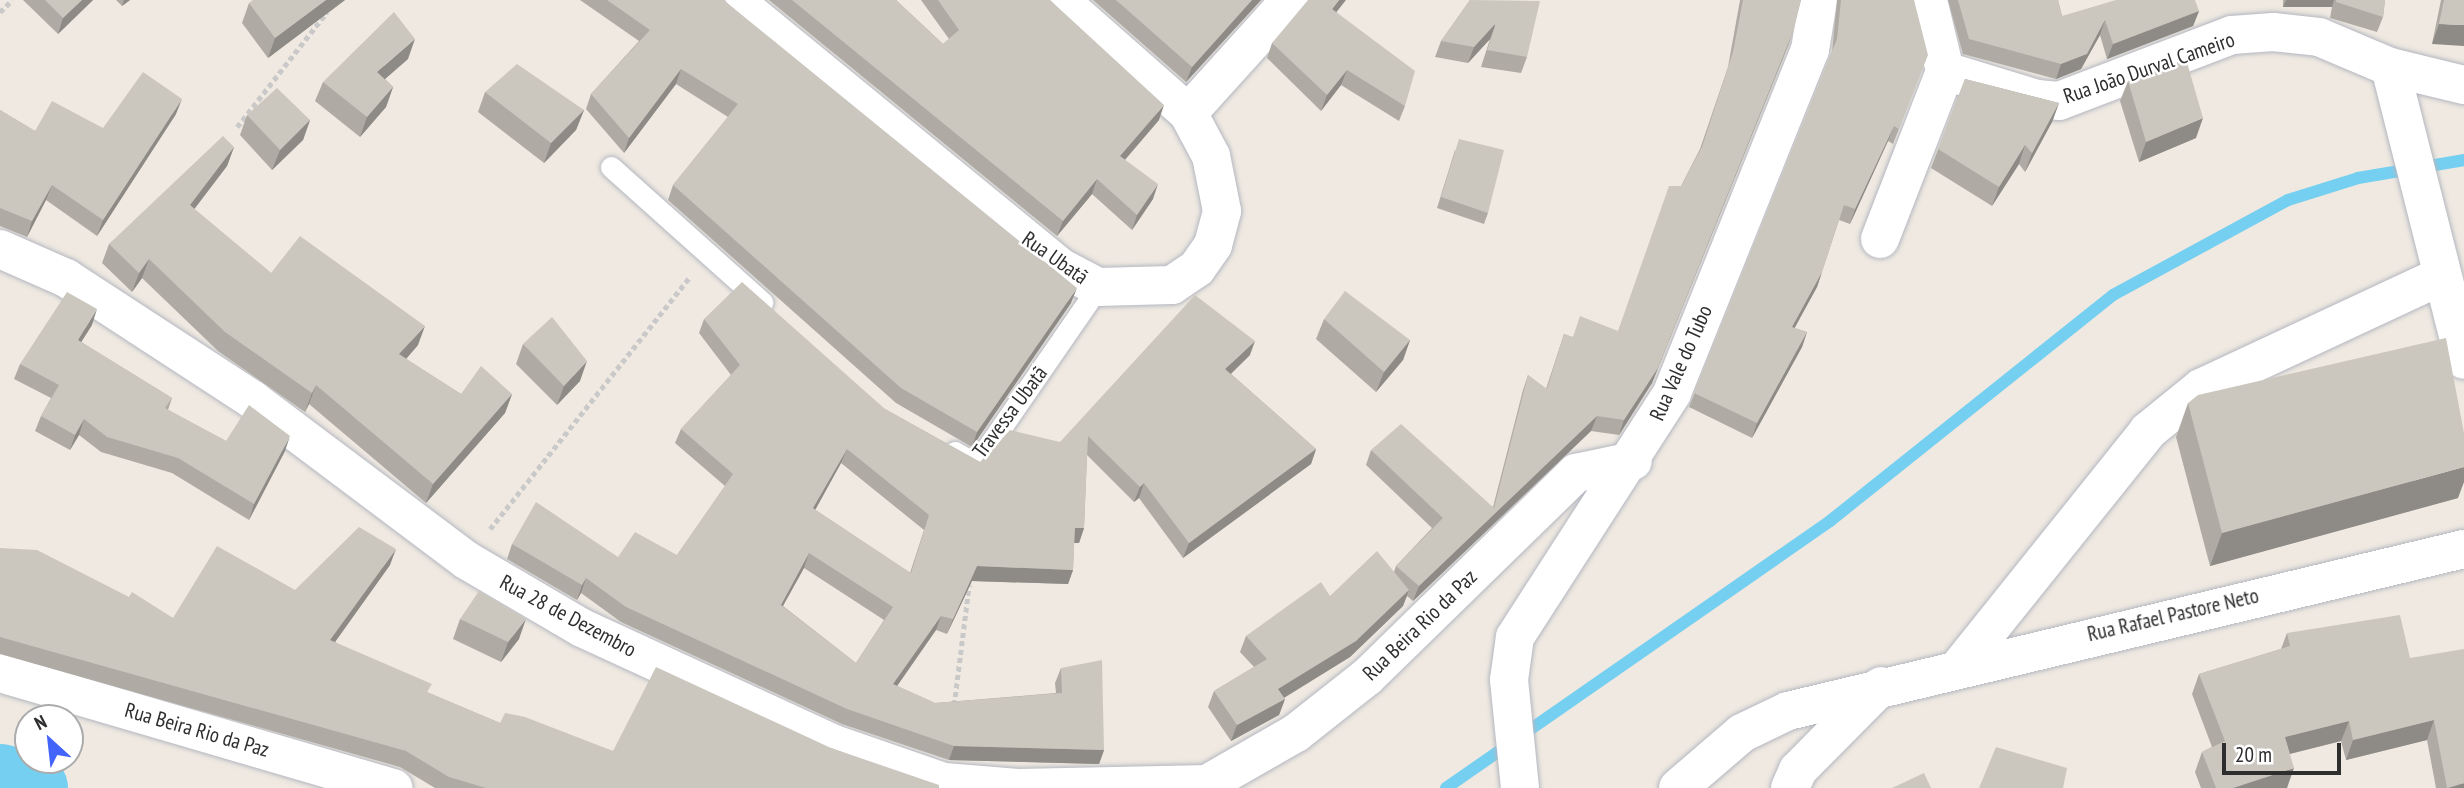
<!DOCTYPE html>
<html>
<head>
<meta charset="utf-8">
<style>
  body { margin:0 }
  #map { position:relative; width:2464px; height:788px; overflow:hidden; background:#efe9e1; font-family:"PT Sans Narrow",sans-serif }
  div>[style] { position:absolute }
  .stream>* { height:12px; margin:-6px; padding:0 6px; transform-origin:6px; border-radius:6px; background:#75cff0 }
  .river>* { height:72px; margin:-36px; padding:0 36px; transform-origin:36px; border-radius:36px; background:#75cff0 }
  .path>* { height:4.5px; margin-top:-2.25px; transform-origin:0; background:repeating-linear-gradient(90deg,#c9c9c9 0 5px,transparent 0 8.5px) }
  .roads { filter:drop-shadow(0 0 2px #b4b7c1) drop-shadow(0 0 2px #b4b7c1) }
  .service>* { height:21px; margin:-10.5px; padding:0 10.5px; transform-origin:10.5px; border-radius:10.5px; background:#fff }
  .minor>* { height:38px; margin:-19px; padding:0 19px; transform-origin:19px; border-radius:19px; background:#fff }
  .wall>* { inset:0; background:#afaba4 }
  .shaded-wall>* { inset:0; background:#8e8b86 }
  .building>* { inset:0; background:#cbc7bf }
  span { translate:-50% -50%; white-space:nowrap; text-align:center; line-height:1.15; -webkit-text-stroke:5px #fff; paint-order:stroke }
  .street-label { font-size:21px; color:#2e2e2e }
  .north { position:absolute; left:14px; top:704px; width:70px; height:70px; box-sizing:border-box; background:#fff; border:2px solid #ababab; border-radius:50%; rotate:333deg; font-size:19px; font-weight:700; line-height:28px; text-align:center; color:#2e2e2e }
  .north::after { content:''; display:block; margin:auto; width:24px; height:32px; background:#4264fb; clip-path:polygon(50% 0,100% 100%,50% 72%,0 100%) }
  .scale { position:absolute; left:2222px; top:743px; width:119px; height:32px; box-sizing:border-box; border:4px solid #2e2e2e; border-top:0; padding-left:9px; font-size:21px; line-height:24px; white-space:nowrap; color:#2e2e2e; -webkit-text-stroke:5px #fff; paint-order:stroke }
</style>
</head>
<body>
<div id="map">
  <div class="stream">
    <i style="left:1446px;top:788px;width:468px;rotate:-34.8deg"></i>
    <i style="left:1830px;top:521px;width:362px;rotate:-38.6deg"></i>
    <i style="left:2113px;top:295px;width:199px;rotate:-28.5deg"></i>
    <i style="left:2288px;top:200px;width:73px;rotate:-17.4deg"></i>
    <i style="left:2358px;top:178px;width:108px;rotate:-9.6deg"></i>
  </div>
  <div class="river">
    <i style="left:0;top:780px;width:33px;rotate:14deg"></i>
  </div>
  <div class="path">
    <i style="left:0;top:12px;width:17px;rotate:-45deg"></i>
    <i style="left:237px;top:127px;width:146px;rotate:-52deg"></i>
    <i style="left:490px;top:529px;width:320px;rotate:-51.6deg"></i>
    <i style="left:954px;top:705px;width:121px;rotate:-82.9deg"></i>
  </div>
  <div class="roads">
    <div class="service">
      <i style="left:611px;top:167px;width:203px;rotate:41.8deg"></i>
      <i style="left:955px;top:452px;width:24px;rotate:30deg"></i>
      <i style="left:976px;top:464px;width:215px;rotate:-55.4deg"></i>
    </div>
    <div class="minor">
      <i style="left:734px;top:0;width:421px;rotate:39.3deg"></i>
      <i style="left:1060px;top:267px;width:43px;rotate:27.8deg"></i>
      <i style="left:1098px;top:287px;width:74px;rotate:-1.5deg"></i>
      <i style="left:1172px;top:285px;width:30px;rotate:-34deg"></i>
      <i style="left:1197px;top:268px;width:28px;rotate:-55deg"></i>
      <i style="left:1213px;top:245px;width:35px;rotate:-75deg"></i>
      <i style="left:1222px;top:211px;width:56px;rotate:-101.3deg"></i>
      <i style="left:1211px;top:156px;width:49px;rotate:-118.1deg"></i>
      <i style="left:1188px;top:113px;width:171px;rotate:-138.6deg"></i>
      <i style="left:1928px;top:0;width:73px;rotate:76.5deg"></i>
      <i style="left:1945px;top:71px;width:96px;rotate:16.9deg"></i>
      <i style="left:2037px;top:99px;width:22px;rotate:5deg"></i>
      <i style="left:2059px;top:101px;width:185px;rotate:-20.9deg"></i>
      <i style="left:2232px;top:35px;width:41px;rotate:-4.2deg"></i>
      <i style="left:2273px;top:32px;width:46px;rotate:6.2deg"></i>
      <i style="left:2319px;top:37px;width:77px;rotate:22.9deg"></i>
      <i style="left:2390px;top:67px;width:76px;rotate:13.7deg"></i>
      <i style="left:2390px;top:67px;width:302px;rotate:75.8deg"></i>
      <i style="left:1188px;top:113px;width:152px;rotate:-47.9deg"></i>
      <i style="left:1880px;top:239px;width:180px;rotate:-68.8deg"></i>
      <i style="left:0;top:249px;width:72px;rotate:23.7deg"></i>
      <i style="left:66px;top:278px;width:223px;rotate:33.1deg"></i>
      <i style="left:253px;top:400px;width:266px;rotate:36.9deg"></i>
      <i style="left:466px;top:560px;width:134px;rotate:30.4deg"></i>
      <i style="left:582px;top:628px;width:277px;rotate:24.7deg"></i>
      <i style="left:834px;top:744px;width:116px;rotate:19.1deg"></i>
      <i style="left:944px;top:782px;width:74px;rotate:4.6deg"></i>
      <i style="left:1018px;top:788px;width:192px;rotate:-1.2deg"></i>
      <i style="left:1960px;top:666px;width:301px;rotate:-51.3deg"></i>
      <i style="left:2148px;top:431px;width:68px;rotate:-39.1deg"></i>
      <i style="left:2201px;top:388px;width:265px;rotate:-25deg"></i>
      <i style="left:0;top:673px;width:410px;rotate:16.3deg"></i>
      <i style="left:1200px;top:788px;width:111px;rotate:-29.8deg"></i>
      <i style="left:1296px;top:733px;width:90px;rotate:-38.3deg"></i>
      <i style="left:1367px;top:677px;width:292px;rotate:-44.3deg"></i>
      <i style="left:1576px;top:473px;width:58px;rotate:-11.9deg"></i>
      <i style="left:1520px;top:788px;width:109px;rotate:-95.8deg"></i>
      <i style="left:1509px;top:680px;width:43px;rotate:-82.1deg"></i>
      <i style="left:1515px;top:637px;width:290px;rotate:-57.2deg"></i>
      <i style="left:1672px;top:393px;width:370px;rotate:-68.1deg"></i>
      <i style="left:1810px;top:50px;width:51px;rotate:-80.9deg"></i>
      <i style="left:1678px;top:788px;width:84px;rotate:-40.7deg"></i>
      <i style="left:1742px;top:733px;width:51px;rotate:-25.6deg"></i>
      <i style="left:1788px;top:711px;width:695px;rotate:-13.48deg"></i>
      <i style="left:1790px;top:788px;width:20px;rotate:-66deg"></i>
      <i style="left:1798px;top:770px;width:118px;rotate:-45.3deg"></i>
    </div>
  </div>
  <div class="wall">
    <i style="clip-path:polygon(23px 0,93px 0,58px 34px)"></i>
    <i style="clip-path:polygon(116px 0,130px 0,122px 6px)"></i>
    <i style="clip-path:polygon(345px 0,268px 58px,242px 23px,249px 3px)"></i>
    <i style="clip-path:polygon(580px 0,725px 0,726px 2px,1071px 303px,972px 447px,896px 403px,668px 200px,673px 185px,728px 117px,676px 84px,624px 153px,586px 109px,591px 94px,639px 41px)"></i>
    <i style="clip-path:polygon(769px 0,896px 0,943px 44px,949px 39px,921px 0,1050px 0,1159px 120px,1125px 160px,1153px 199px,1132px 230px,1092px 194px,1057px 236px)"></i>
    <i style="clip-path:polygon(1093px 0,1261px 0,1186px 82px)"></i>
    <i style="clip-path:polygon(1470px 0,1527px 57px,1521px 73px,1481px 67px,1490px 39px,1468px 63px,1435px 57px,1441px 41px)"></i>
    <i style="clip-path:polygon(1740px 0,1801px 0,1789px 44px,1652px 383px,1619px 435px,1591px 431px,1413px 601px,1407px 596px,1403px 606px,1350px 657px,1284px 698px,1285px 699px,1279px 715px,1231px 741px,1208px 707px,1214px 691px,1254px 667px,1240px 652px,1246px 636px,1330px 596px,1394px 572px,1396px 566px,1432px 528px,1366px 465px,1371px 450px,1493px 507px,1523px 390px,1528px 375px,1546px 389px,1564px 334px,1572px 337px,1618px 331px,1681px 186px,1700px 149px,1728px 67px)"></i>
    <i style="clip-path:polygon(1837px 0,1914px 0,1922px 69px,1893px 144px,1888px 141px,1850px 224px,1839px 220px,1817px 287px,1794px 328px,1807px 332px,1802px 347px,1752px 438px,1689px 407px,1832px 52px)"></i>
    <i style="clip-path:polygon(1948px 0,2058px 0,2062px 16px,2199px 11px,2193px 26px,2107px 59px,2100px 35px,2081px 69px,2056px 79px,1963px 54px)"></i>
    <i style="clip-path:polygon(2283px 0,2385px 0,2383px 17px,2377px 32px,2330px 18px,2332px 7px,2283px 7px)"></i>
    <i style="clip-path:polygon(2441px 0,2464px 0,2432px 44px)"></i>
    <i style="clip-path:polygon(1336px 12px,1405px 106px,1399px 121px,1341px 85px,1321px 111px,1267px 58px,1272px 43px)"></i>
    <i style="clip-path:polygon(408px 59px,385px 79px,393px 87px,386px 107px,360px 137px,315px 101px,323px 82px)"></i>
    <i style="clip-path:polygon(1965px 79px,2059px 103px,2052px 122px,2025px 172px,2019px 164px,1992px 206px,1931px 168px)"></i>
    <i style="clip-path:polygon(2128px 81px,2196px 138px,2139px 162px,2120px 101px)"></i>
    <i style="clip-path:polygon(485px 92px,584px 110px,576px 130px,544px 163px,478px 112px)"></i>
    <i style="clip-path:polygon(0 110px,35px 131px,103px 128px,176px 114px,97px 236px,46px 200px,27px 237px,0 226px)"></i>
    <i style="clip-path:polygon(247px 115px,310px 120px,303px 140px,272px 170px,240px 135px)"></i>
    <i style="clip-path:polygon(234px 147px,227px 166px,194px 209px,271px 273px,418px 345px,406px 359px,461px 394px,512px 394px,505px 413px,426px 503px,309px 404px,305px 412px,218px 351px,142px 278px,132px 292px,102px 263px,109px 244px)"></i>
    <i style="clip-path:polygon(1455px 150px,1488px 213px,1484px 224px,1437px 208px)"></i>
    <i style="clip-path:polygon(evenodd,704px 319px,885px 409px,980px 462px,1060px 442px,1250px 355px,1231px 374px,1316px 449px,1311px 464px,1183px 558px,1139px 498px,1134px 502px,1087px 455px,1084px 528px,1079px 543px,1074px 543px,1073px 570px,1068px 584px,972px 581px,947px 634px,936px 630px,897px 686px,935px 703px,1056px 693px,1055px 683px,1061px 668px,1104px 750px,1099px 764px,949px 760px,842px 724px,621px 622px,581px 593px,577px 600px,507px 559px,512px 544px,618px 557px,677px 555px,725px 486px,675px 443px,681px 429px,731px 375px,699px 333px,704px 319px,841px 463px,924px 530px,910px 573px,815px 510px,841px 463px,704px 319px,804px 568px,884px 620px,856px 663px,783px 606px,804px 568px)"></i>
    <i style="clip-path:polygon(1324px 319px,1410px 340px,1403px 360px,1376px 392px,1316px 339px)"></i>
    <i style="clip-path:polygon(92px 325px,81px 342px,172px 398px,168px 410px,226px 441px,285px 451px,249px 520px,172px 473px,101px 452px,79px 435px,70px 450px,35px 431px,41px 416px,51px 398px,14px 379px,20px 364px)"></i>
    <i style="clip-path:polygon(523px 344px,580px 381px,557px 405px,516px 364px)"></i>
    <i style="clip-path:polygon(2188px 403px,2458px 498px,2210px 566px,2176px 437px)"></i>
    <i style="clip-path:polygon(0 548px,173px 618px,295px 590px,390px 565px,335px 642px,429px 693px,500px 723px,613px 751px,831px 748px,939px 788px,435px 788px,400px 767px,0 654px)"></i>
    <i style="clip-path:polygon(460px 619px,519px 639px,501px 662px,453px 639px)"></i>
    <i style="clip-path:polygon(2287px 633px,2410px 658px,2464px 788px,2436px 788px,2427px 740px,2346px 760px,2341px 741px,2290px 754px,2287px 788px,2201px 788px,2195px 772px,2202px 752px,2212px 747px,2192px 694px,2199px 674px,2281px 649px)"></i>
  </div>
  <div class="shaded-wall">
    <i style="clip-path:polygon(82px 0,93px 0,58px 34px,63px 18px)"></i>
    <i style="clip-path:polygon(124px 0,130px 0,122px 6px)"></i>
    <i style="clip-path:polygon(326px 0,345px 0,268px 58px,275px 38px)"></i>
    <i style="clip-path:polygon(1252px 0,1261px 0,1186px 82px,1192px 67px)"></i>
    <i style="clip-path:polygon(1339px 0,1346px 0,1327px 24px,1332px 9px)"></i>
    <i style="clip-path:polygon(2286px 0,2334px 0,2332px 7px,2283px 7px)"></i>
    <i style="clip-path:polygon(2199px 11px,2193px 26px,2107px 59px,2113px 44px)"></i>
    <i style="clip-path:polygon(2105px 20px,2100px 35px,2081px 69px,2056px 79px,2061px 64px)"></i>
    <i style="clip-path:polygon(1496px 23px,1490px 39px,1468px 63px,1474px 47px)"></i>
    <i style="clip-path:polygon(2439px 24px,2464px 25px,2464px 46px,2432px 44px)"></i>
    <i style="clip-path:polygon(1794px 29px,1652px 383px,1619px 435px,1624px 420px)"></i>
    <i style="clip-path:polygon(415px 39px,408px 59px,370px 92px,377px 72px)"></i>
    <i style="clip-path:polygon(681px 69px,676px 84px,624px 153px,629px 138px)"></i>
    <i style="clip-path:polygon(1347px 70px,1341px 85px,1321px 111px,1327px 95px)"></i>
    <i style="clip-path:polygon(393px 87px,386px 107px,360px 137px,367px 117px)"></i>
    <i style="clip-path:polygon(182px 99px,176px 114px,97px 236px,103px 220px)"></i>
    <i style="clip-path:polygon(2059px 103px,2052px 122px,2025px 172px,2032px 153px)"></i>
    <i style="clip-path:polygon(1164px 105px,1159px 120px,1115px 171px,1120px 156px)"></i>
    <i style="clip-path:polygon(584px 110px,576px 130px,544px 163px,551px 143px)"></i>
    <i style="clip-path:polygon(2203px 118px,2196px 138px,2139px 162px,2146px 142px)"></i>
    <i style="clip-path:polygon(310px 120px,303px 140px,272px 170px,280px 150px)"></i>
    <i style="clip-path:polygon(1894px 126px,1888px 141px,1850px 224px,1855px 209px)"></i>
    <i style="clip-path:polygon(2025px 145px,2019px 164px,1992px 206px,1999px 187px)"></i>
    <i style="clip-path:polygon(234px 147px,227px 166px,183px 224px,190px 205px)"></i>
    <i style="clip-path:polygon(1097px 179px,1092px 194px,1057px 236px,1063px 221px)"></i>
    <i style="clip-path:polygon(1158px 184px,1153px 199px,1132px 230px,1137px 215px)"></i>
    <i style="clip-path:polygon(52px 185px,46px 200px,27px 237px,32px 221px)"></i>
    <i style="clip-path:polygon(149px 259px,142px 278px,132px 292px,139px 273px)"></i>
    <i style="clip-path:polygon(1822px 272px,1817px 287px,1787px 342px,1792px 327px)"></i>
    <i style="clip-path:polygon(1077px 288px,1071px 303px,972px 447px,977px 432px)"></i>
    <i style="clip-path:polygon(97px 309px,92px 325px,73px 355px,78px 340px)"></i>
    <i style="clip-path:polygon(425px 326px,418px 345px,393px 374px,399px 354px)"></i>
    <i style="clip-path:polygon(1807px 332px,1802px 347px,1752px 438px,1757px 423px)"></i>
    <i style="clip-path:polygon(1410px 340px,1403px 360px,1376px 392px,1384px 372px)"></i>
    <i style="clip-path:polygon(1255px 341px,1250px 355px,1220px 384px,1225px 369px)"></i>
    <i style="clip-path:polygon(587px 361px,580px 381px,557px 405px,564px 386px)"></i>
    <i style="clip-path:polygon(316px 385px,309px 404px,305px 412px,312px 393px)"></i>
    <i style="clip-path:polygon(512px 394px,505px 413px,426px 503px,433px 484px)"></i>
    <i style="clip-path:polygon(1597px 416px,1591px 431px,1413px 601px,1419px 586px)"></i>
    <i style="clip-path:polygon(84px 419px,79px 435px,70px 450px,75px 435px)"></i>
    <i style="clip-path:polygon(290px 436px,285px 451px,249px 520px,254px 504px)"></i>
    <i style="clip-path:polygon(847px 449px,841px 463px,808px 523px,813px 508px)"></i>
    <i style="clip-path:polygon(1316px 449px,1311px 464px,1183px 558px,1189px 543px)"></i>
    <i style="clip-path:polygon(2464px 467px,2464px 482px,2458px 498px,2210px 566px,2222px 533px)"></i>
    <i style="clip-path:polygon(1144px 483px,1139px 498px,1134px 502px,1140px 487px)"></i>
    <i style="clip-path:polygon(1075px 528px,1084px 528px,1079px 543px,1070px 543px)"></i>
    <i style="clip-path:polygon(396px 549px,390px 565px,325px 656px,330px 640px)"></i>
    <i style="clip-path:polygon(809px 553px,804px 568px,775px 620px,781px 605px)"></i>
    <i style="clip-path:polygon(977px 566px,1073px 570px,1068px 584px,972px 581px,947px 634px,953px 619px)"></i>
    <i style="clip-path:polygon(586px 578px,581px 593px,577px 600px,582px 585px)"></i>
    <i style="clip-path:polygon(1409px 590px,1403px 606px,1350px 657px,1272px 705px,1278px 689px)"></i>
    <i style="clip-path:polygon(941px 616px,936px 630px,888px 699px,893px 684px)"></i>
    <i style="clip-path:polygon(526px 619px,519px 639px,501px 662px,508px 642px)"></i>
    <i style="clip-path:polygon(1285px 699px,1279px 715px,1231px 741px,1237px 725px)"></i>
    <i style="clip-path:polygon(2434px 720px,2427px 740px,2346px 760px,2353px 740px)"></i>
    <i style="clip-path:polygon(2349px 721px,2341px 741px,2277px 757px,2285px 737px)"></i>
    <i style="clip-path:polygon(954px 746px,1104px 750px,1099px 764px,949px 760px)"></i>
    <i style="clip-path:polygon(2294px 768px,2287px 788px,2233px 788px)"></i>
    <i style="clip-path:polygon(2464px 783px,2464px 788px,2449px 788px)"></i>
  </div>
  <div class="building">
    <i style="clip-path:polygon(45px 0,82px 0,63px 18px)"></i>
    <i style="clip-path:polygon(253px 0,326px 0,275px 38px,249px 3px)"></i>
    <i style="clip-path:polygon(607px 0,725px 0,726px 2px,1077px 288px,977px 432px,901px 388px,673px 185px,738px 104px,681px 69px,629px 138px,591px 94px,650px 30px)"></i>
    <i style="clip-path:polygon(792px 0,896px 0,943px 44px,959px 30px,938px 0,1050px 0,1164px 105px,1120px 156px,1158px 184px,1137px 215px,1097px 179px,1063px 221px)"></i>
    <i style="clip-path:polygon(1116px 0,1252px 0,1192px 67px)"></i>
    <i style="clip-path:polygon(1308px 0,1339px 0,1332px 9px,1415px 71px,1405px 106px,1347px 70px,1327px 95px,1272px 43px)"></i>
    <i style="clip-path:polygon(1470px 0,1540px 1px,1527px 57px,1487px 50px,1496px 23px,1474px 47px,1441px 41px)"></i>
    <i style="clip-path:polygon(1743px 0,1801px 0,1794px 29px,1658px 368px,1624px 420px,1597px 416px,1419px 586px,1396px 566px,1443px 518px,1371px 450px,1401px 424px,1494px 508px,1528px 375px,1547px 389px,1564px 334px,1573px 337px,1580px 316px,1618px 331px,1669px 186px,1681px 186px,1702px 147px,1733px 52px)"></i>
    <i style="clip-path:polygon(1841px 0,1914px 0,1928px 55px,1899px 129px,1894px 126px,1855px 209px,1844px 205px,1822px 272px,1792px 327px,1807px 332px,1757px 423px,1694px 393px,1837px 39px)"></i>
    <i style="clip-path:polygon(1958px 0,2058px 0,2062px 16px,2116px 0,2195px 0,2199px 11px,2113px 44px,2105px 20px,2087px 54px,2061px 64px,1969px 39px)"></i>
    <i style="clip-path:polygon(2336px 0,2385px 0,2383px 17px,2336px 2px)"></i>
    <i style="clip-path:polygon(2444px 0,2464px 0,2464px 25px,2439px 24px)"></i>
    <i style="clip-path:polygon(394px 12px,415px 39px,377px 72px,393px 87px,367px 117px,323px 82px)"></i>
    <i style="clip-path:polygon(2186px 59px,2203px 118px,2146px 142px,2128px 81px)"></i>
    <i style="clip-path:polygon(517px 64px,584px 110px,551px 143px,485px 92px)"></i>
    <i style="clip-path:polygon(143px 72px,182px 99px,103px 220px,52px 185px,32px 221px,0 208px,0 110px,35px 131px,52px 101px,103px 128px)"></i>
    <i style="clip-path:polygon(1965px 79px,2059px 103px,2032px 153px,2025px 145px,1999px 187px,1938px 149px)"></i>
    <i style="clip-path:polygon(277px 88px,310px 120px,280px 150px,247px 115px)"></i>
    <i style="clip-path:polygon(223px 136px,234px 147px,190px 205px,271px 273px,300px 236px,425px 326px,399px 354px,461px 394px,481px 366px,512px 394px,433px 484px,316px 385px,312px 393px,225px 332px,149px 259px,139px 273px,109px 244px)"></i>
    <i style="clip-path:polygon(1459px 139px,1504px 150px,1488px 213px,1441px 197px)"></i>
    <i style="clip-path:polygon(evenodd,742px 282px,885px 409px,980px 462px,1010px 430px,1060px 442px,1195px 295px,1255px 341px,1225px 369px,1316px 449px,1189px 543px,1144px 483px,1140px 487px,1088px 436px,1084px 528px,1075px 528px,1073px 570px,977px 566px,953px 619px,941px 616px,893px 684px,935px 703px,1062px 693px,1061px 668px,1102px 660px,1104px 750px,954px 746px,847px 709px,626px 607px,586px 578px,582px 585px,512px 544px,536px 502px,618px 557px,635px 532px,677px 555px,733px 474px,681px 429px,740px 365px,704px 319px,742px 282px,847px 449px,929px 515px,911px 573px,813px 508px,847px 449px,742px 282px,809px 553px,893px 607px,856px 663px,781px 605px,809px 553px)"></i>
    <i style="clip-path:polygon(1345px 291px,1410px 340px,1384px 372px,1324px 319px)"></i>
    <i style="clip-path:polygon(67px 292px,97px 309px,78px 340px,172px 398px,165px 408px,226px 441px,249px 405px,290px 436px,254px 504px,178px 458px,107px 437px,84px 419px,75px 435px,41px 416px,59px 385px,20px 364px)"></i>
    <i style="clip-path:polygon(552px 317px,587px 361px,564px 386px,523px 344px)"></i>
    <i style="clip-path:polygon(2446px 338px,2464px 433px,2464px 467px,2222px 533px,2188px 403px,2198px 395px)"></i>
    <i style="clip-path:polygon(359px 527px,396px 549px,330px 640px,432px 684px,427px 692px,500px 723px,505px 713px,525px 717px,613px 751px,656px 667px,831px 748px,939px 785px,939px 788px,486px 788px,449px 777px,406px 751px,0 637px,0 548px,37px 550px,129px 597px,132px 592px,173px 618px,217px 546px,295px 590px)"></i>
    <i style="clip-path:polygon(1377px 551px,1409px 590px,1356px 641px,1278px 689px,1285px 699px,1237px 725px,1214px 691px,1267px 659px,1246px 636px,1321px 582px,1330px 596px)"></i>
    <i style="clip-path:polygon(479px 591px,526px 619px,508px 642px,460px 619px)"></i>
    <i style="clip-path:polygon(2400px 615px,2410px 658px,2464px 649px,2464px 783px,2447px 788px,2434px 720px,2353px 740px,2349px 721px,2285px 737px,2294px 768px,2233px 788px,2216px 788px,2202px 752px,2225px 741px,2199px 674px,2290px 646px,2287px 633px)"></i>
    <i style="clip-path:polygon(1996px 747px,2067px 768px,2063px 788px,1979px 788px)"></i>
    <i style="clip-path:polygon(1924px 773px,1931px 788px,1892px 788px)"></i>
  </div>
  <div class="street-label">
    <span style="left:2149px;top:68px;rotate:-19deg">Rua João Durval Cameiro</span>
    <span style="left:1055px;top:258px;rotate:35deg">Rua Ubatã</span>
    <span style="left:1681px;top:363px;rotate:-66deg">Rua Vale do Tubo</span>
    <span style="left:1010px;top:412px;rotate:-53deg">Travessa Ubatã</span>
    <span style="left:2173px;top:615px;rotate:-13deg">Rua Rafael Pastore Neto</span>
    <span style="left:568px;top:616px;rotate:28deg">Rua 28 de Dezembro</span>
    <span style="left:1420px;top:625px;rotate:-44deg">Rua Beira Rio da Paz</span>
    <span style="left:197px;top:730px;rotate:16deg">Rua Beira Rio da Paz</span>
  </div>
  <div class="north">N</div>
  <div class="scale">20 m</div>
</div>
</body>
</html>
